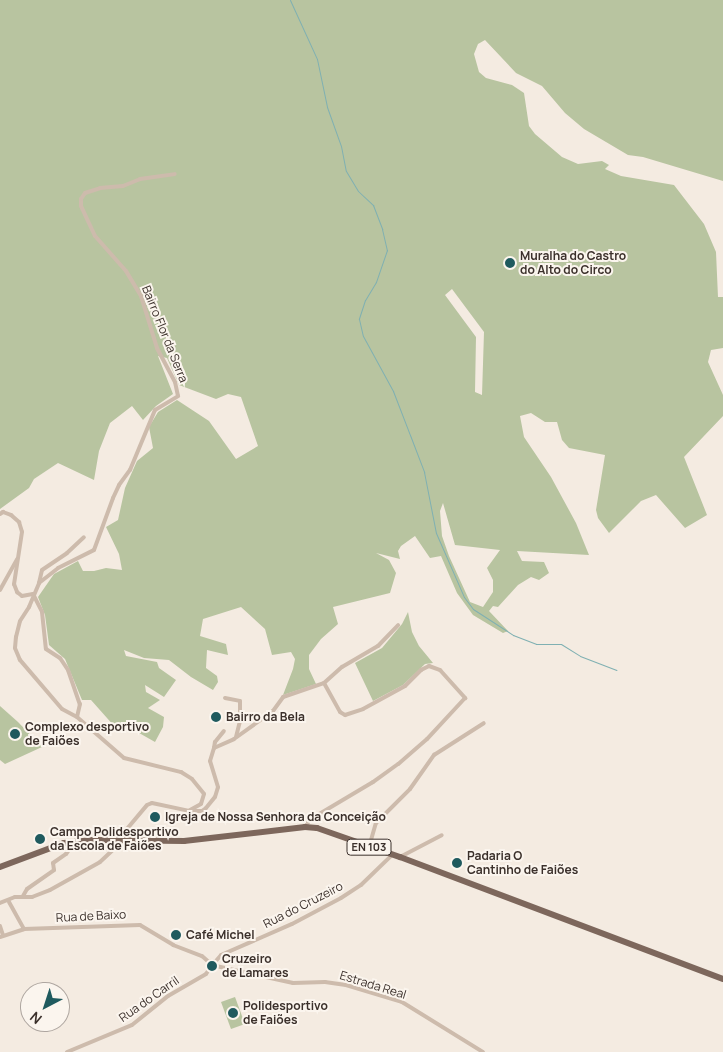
<!DOCTYPE html>
<html>
<head>
<meta charset="utf-8">
<style>
  body { margin:0 }
  #map { position:relative; width:723px; height:1052px; overflow:hidden; background:#f4ebe1; font-family:Manrope,sans-serif }
  div>[style] { position:absolute }
  .green>* { inset:0; background:#b8c4a0 }
  .stream>* { height:1px; margin:-0.5px; padding:0 0.5px; transform-origin:0.5px; border-radius:0.5px; background:#7fb0b2 }
  .minor>* { height:4px; margin:-2px; padding:0 2px; transform-origin:2px; border-radius:2px; background:#cdbbac }
  .minor>.ring { margin:-2px; padding:0; box-sizing:content-box; background:none; border:4px solid #cdbbac; border-radius:50% }
  .primary>* { height:6px; margin:-3px; padding:0 3px; transform-origin:3px; border-radius:3px; background:#7d675c }
  .dots>* { width:14px; height:14px; translate:-50% -50%; box-sizing:border-box; border:2px solid #fbf5ee; border-radius:50% }
  span { translate:-50% -50%; white-space:nowrap; text-align:center; line-height:1.15; -webkit-text-stroke:4px #fbf5ee; paint-order:stroke }
  .shield-label span { padding:1px 4px; background:#fbf5ee; border:1px solid; border-radius:4px; -webkit-text-stroke-width:0 }
  .shield-label { font-size:11px; color:#3b302b; font-weight:700 }
  .poi-label { font-size:12px; color:#3b302b; font-weight:700 }
  .left { translate:0 -50%; text-align:left }
  .street-label { font-size:12px; color:#3b302b }
  .north { position:absolute; left:20px; top:982px; width:50px; height:50px; box-sizing:border-box; background:#fbf5ee; border:1px solid #aea6a0; border-radius:50%; rotate:220deg; font-size:14px; font-weight:700; line-height:20px; text-align:center; color:#3b302b }
  .north::after { content:''; display:block; margin:auto; width:18px; height:22px; background:#1f5a5e; clip-path:polygon(50% 0,100% 100%,50% 72%,0 100%) }
</style>
</head>
<body>
<div id="map">
  <div class="green">
    <i style="clip-path:polygon(evenodd,0 0,723px 0,723px 181px,643px 157px,628px 155px,584px 129px,565px 113px,542px 86px,516px 73px,485px 40px,478px 44px,474px 54px,479px 72px,486px 78px,512px 85px,524px 93px,529px 126px,535px 134px,562px 157px,578px 164px,602px 161px,609px 165px,605px 169px,621px 176px,674px 185px,704px 224px,716px 252px,718px 297px,723px 297px,723px 348px,711px 350px,708px 362px,723px 395px,723px 416px,684px 457px,707px 515px,685px 528px,656px 495px,641px 501px,609px 533px,598px 518px,596px 510px,605px 455px,569px 448px,562px 440px,557px 422px,545px 422px,531px 413px,520px 416px,524px 437px,551px 477px,576px 523px,589px 555px,517px 551px,522px 561px,544px 562px,549px 573px,539px 580px,531px 577px,518px 585px,498px 607px,493px 606px,489px 611px,508px 631px,503px 633px,473px 615px,457px 593px,441px 556px,430px 558px,415px 536px,401px 546px,398px 551px,400px 559px,376px 553px,389px 560px,396px 573px,390px 593px,333px 607px,338px 624px,321px 639px,309px 655px,309px 669px,316px 684px,283px 695px,293px 669px,295px 659px,291px 652px,272px 655px,265px 629px,241px 607px,203px 619px,200px 636px,226px 644px,228px 655px,207px 650px,206px 668px,217px 676px,218px 682px,213px 690px,191px 677px,169px 660px,144px 658px,124px 650px,126px 656px,157px 662px,159px 668px,176px 680px,164px 697px,145px 685px,146px 692px,160px 700px,148px 708px,164px 717px,163px 727px,155px 742px,125px 725px,115px 727px,91px 700px,82px 700px,65px 659px,49px 645px,45px 615px,38px 597px,54px 574px,78px 561px,83px 571px,94px 571px,106px 568px,122px 570px,119px 554px,106px 527px,118px 520px,125px 488px,137px 461px,153px 448px,149px 427px,158px 412px,177px 400px,209px 421px,236px 459px,258px 446px,241px 397px,228px 394px,216px 399px,179px 385px,167px 358px,158px 356px,173px 394px,156px 406px,143px 420px,132px 406px,110px 423px,99px 451px,94px 480px,58px 463px,34px 479px,29px 488px,0 509px,0 0,452px 289px,484px 332px,482px 395px,475px 392px,476px 337px,445px 295px,452px 289px,0 0,443px 503px,455px 545px,500px 550px,487px 568px,493px 580px,493px 592px,483px 607px,470px 602px,449px 556px,442px 536px,440px 511px,443px 503px)"></i>
    <i style="clip-path:polygon(408px 612px,412px 632px,419px 646px,433px 663px,425px 664px,403px 685px,373px 701px,355px 663px,382px 648px,402px 624px)"></i>
    <i style="clip-path:polygon(0 706px,18px 722px,42px 747px,5px 764px,0 760px)"></i>
    <i style="clip-path:polygon(235px 997px,245px 1024px,231px 1029px,221px 1002px)"></i>
  </div>
  <div class="stream">
    <i style="left:290px;top:0;width:65px;rotate:65.4deg"></i>
    <i style="left:317px;top:59px;width:49px;rotate:78.2deg"></i>
    <i style="left:327px;top:107px;width:41px;rotate:70.3deg"></i>
    <i style="left:341px;top:146px;width:25px;rotate:79deg"></i>
    <i style="left:346px;top:171px;width:23px;rotate:59deg"></i>
    <i style="left:358px;top:191px;width:21px;rotate:43deg"></i>
    <i style="left:373px;top:205px;width:26px;rotate:69deg"></i>
    <i style="left:382px;top:229px;width:22px;rotate:77deg"></i>
    <i style="left:387px;top:250px;width:34px;rotate:109deg"></i>
    <i style="left:376px;top:282px;width:21px;rotate:121deg"></i>
    <i style="left:365px;top:300px;width:20px;rotate:108deg"></i>
    <i style="left:359px;top:319px;width:17px;rotate:77deg"></i>
    <i style="left:363px;top:336px;width:63px;rotate:61.4deg"></i>
    <i style="left:393px;top:391px;width:47px;rotate:68.9deg"></i>
    <i style="left:410px;top:435px;width:40px;rotate:69deg"></i>
    <i style="left:424px;top:472px;width:62px;rotate:78.9deg"></i>
    <i style="left:436px;top:533px;width:70px;rotate:66.4deg"></i>
    <i style="left:464px;top:597px;width:15px;rotate:53deg"></i>
    <i style="left:473px;top:609px;width:48px;rotate:33deg"></i>
    <i style="left:513px;top:635px;width:25px;rotate:21deg"></i>
    <i style="left:536px;top:644px;width:25px"></i>
    <i style="left:561px;top:644px;width:22px;rotate:32deg"></i>
    <i style="left:580px;top:656px;width:39px;rotate:21deg"></i>
  </div>
  <div class="minor">
    <i style="left:0;top:514px;width:4px;rotate:-34deg"></i>
    <i style="left:3px;top:512px;width:9px;rotate:21deg"></i>
    <i style="left:11px;top:515px;width:11px;rotate:41deg"></i>
    <i style="left:19px;top:522px;width:10px;rotate:73deg"></i>
    <i style="left:22px;top:532px;width:53px;rotate:98.7deg"></i>
    <i style="left:14px;top:584px;width:9px;rotate:69deg"></i>
    <i style="left:17px;top:592px;width:6px;rotate:39deg"></i>
    <i style="left:22px;top:596px;width:11px;rotate:-10deg"></i>
    <i style="left:39px;top:583px;width:13px;rotate:-77deg"></i>
    <i style="left:42px;top:570px;width:30px;rotate:-34deg"></i>
    <i style="left:67px;top:553px;width:23px;rotate:-43deg"></i>
    <i style="left:0;top:590px;width:35px;rotate:-61deg"></i>
    <i style="left:33px;top:594px;width:20px;rotate:63deg"></i>
    <i style="left:42px;top:612px;width:37px;rotate:84deg"></i>
    <i style="left:46px;top:649px;width:17px;rotate:33deg"></i>
    <i style="left:60px;top:658px;width:14px;rotate:56deg"></i>
    <i style="left:68px;top:670px;width:36px;rotate:71deg"></i>
    <i style="left:80px;top:704px;width:13px;rotate:103deg"></i>
    <i style="left:77px;top:717px;width:62px;rotate:41.1deg"></i>
    <i style="left:124px;top:758px;width:59px;rotate:13.8deg"></i>
    <i style="left:181px;top:772px;width:13px;rotate:32deg"></i>
    <i style="left:192px;top:779px;width:19px;rotate:51deg"></i>
    <i style="left:204px;top:794px;width:10px;rotate:107deg"></i>
    <i style="left:201px;top:804px;width:13px;rotate:151deg"></i>
    <i style="left:324px;top:683px;width:24px;rotate:-42deg"></i>
    <i style="left:342px;top:667px;width:42px;rotate:-30.3deg"></i>
    <i style="left:378px;top:646px;width:29px;rotate:-46deg"></i>
    <i style="left:225px;top:698px;width:15px;rotate:11deg"></i>
    <i style="left:240px;top:701px;width:20px;rotate:90deg"></i>
    <i style="left:240px;top:721px;width:16px;rotate:104deg"></i>
    <i style="left:77px;top:717px;width:17px;rotate:-152deg"></i>
    <i style="left:62px;top:709px;width:65px;rotate:-130.6deg"></i>
    <i style="left:20px;top:660px;width:13px;rotate:-113deg"></i>
    <i style="left:15px;top:648px;width:11px;rotate:-85deg"></i>
    <i style="left:16px;top:637px;width:16px;rotate:-76deg"></i>
    <i style="left:20px;top:621px;width:17px;rotate:-57deg"></i>
    <i style="left:29px;top:607px;width:26px;rotate:-67deg"></i>
    <i style="left:39px;top:583px;width:24px;rotate:-38deg"></i>
    <i style="left:58px;top:568px;width:40px;rotate:-26.6deg"></i>
    <i style="left:94px;top:550px;width:55px;rotate:-69.9deg"></i>
    <i style="left:113px;top:498px;width:14px;rotate:-65deg"></i>
    <i style="left:119px;top:485px;width:19px;rotate:-54deg"></i>
    <i style="left:130px;top:470px;width:65px;rotate:-67.4deg"></i>
    <i style="left:155px;top:410px;width:27px;rotate:-31deg"></i>
    <i style="left:178px;top:396px;width:14px;rotate:-102deg"></i>
    <i style="left:175px;top:382px;width:38px;rotate:-118deg"></i>
    <i style="left:157px;top:348px;width:54px;rotate:-107.1deg"></i>
    <i style="left:141px;top:296px;width:29px;rotate:-121deg"></i>
    <i style="left:126px;top:271px;width:47px;rotate:-131.5deg"></i>
    <i style="left:95px;top:236px;width:33px;rotate:-115deg"></i>
    <i style="left:81px;top:206px;width:7px;rotate:-90deg"></i>
    <i style="left:81px;top:199px;width:7px;rotate:-56deg"></i>
    <i style="left:85px;top:193px;width:16px;rotate:-18deg"></i>
    <i style="left:100px;top:188px;width:23px;rotate:-5deg"></i>
    <i style="left:123px;top:186px;width:18px;rotate:-22deg"></i>
    <i style="left:140px;top:179px;width:35px;rotate:-8deg"></i>
    <i style="left:214px;top:748px;width:6px;rotate:-81deg"></i>
    <i style="left:215px;top:742px;width:14px;rotate:-51deg"></i>
    <i style="left:369px;top:847px;width:25px;rotate:-74deg"></i>
    <i style="left:376px;top:823px;width:48px;rotate:-45deg"></i>
    <i style="left:410px;top:789px;width:42px;rotate:-54.8deg"></i>
    <i style="left:434px;top:755px;width:59px;rotate:-32.6deg"></i>
    <i style="left:400px;top:857px;width:47px;rotate:-27.6deg"></i>
    <i style="left:23px;top:896px;width:8px;rotate:-60deg"></i>
    <i style="left:27px;top:889px;width:33px;rotate:-35deg"></i>
    <i style="left:54px;top:870px;width:7px;rotate:-98deg"></i>
    <i style="left:53px;top:863px;width:16px;rotate:-35deg"></i>
    <i style="left:66px;top:854px;width:14px;rotate:-54deg"></i>
    <i style="left:9px;top:902px;width:31px;rotate:61deg"></i>
    <i style="left:0;top:903px;width:16px;rotate:-22deg"></i>
    <i style="left:15px;top:897px;width:17px"></i>
    <i style="left:32px;top:897px;width:19px;rotate:-21deg"></i>
    <i style="left:50px;top:890px;width:57px;rotate:-29.2deg"></i>
    <i style="left:100px;top:862px;width:23px;rotate:-43deg"></i>
    <i style="left:117px;top:846px;width:11px;rotate:-68deg"></i>
    <i style="left:121px;top:836px;width:40px;rotate:-50deg"></i>
    <i style="left:147px;top:805px;width:5px;rotate:-22deg"></i>
    <i style="left:152px;top:803px;width:38px;rotate:12deg"></i>
    <i style="left:189px;top:811px;width:13px"></i>
    <i style="left:202px;top:811px;width:5px;rotate:-37deg"></i>
    <i style="left:206px;top:808px;width:14px;rotate:-51deg"></i>
    <i style="left:215px;top:797px;width:10px;rotate:-73deg"></i>
    <i style="left:218px;top:787px;width:27px;rotate:-107deg"></i>
    <i style="left:210px;top:761px;width:14px;rotate:-73deg"></i>
    <i style="left:214px;top:748px;width:22px;rotate:-24deg"></i>
    <i style="left:234px;top:739px;width:48px;rotate:-35.7deg"></i>
    <i style="left:273px;top:711px;width:17px;rotate:-54deg"></i>
    <i style="left:283px;top:697px;width:43px;rotate:-18.9deg"></i>
    <i style="left:324px;top:683px;width:33px;rotate:61deg"></i>
    <i style="left:340px;top:712px;width:6px;rotate:31deg"></i>
    <i style="left:345px;top:715px;width:19px;rotate:-18deg"></i>
    <i style="left:363px;top:709px;width:48px;rotate:-28.7deg"></i>
    <i style="left:405px;top:686px;width:23px;rotate:-45deg"></i>
    <i style="left:421px;top:670px;width:9px;rotate:-27deg"></i>
    <i style="left:429px;top:666px;width:12px;rotate:20deg"></i>
    <i style="left:440px;top:670px;width:38px;rotate:48deg"></i>
    <i style="left:465px;top:698px;width:56px;rotate:132.8deg"></i>
    <i style="left:427px;top:739px;width:38px;rotate:139deg"></i>
    <i style="left:398px;top:764px;width:31px;rotate:144deg"></i>
    <i style="left:373px;top:782px;width:66px;rotate:149.2deg"></i>
    <i style="left:316px;top:816px;width:9px;rotate:144deg"></i>
    <i style="left:309px;top:821px;width:7px;rotate:124deg"></i>
    <i style="left:0;top:926px;width:9px;rotate:72deg"></i>
    <i style="left:0;top:937px;width:25px;rotate:-18deg"></i>
    <i style="left:24px;top:929px;width:116px;rotate:-2deg"></i>
    <i style="left:140px;top:925px;width:39px;rotate:31deg"></i>
    <i style="left:173px;top:945px;width:31px;rotate:21deg"></i>
    <i style="left:202px;top:956px;width:9px;rotate:41deg"></i>
    <i class="ring" style="left:208px;top:961px;width:4px;height:4px"></i>
    <i style="left:215px;top:962px;width:9px;rotate:-49deg"></i>
    <i style="left:221px;top:955px;width:77px;rotate:-23.6deg"></i>
    <i style="left:292px;top:924px;width:55px;rotate:-28deg"></i>
    <i style="left:341px;top:898px;width:24px;rotate:-33deg"></i>
    <i style="left:361px;top:885px;width:43px;rotate:-44.1deg"></i>
    <i style="left:216px;top:966px;width:79px;rotate:12.4deg"></i>
    <i style="left:293px;top:983px;width:32px;rotate:-2deg"></i>
    <i style="left:325px;top:982px;width:21px;rotate:8deg"></i>
    <i style="left:346px;top:985px;width:59px;rotate:16.9deg"></i>
    <i style="left:402px;top:1002px;width:95px;rotate:31.7deg"></i>
    <i style="left:67px;top:1052px;width:70px;rotate:-22.6deg"></i>
    <i style="left:132px;top:1025px;width:46px;rotate:-38.9deg"></i>
    <i style="left:168px;top:996px;width:44px;rotate:-30.1deg"></i>
    <i style="left:206px;top:974px;width:7px;rotate:-56deg"></i>
  </div>
  <div class="primary">
    <i style="left:0;top:867px;width:68px;rotate:-20.6deg"></i>
    <i style="left:64px;top:843px;width:31px;rotate:-6deg"></i>
    <i style="left:95px;top:840px;width:89px;rotate:0.6deg"></i>
    <i style="left:184px;top:841px;width:122px;rotate:-6.6deg"></i>
    <i style="left:305px;top:827px;width:12px;rotate:5deg"></i>
    <i style="left:317px;top:828px;width:88px;rotate:19.3deg"></i>
    <i style="left:400px;top:857px;width:345px;rotate:20.7deg"></i>
  </div>
  <div class="dots">
    <i style="left:510px;top:263px;background:#1f5a5e"></i>
    <i style="left:216px;top:717px;background:#1f5a5e"></i>
    <i style="left:15px;top:734px;background:#1f5a5e"></i>
    <i style="left:155px;top:817px;background:#1f5a5e"></i>
    <i style="left:40px;top:839px;background:#1f5a5e"></i>
    <i style="left:457px;top:863px;background:#1f5a5e"></i>
    <i style="left:176px;top:935px;background:#1f5a5e"></i>
    <i style="left:212px;top:966px;background:#1f5a5e"></i>
    <i style="left:233px;top:1013px;background:#1f5a5e"></i>
  </div>
  <div class="shield-label">
    <span style="left:369px;top:847px">EN 103</span>
  </div>
  <div class="poi-label">
    <span class="left" style="left:520px;top:263px">Muralha do Castro<br>do Alto do Circo</span>
    <span class="left" style="left:226px;top:717px">Bairro da Bela</span>
    <span class="left" style="left:25px;top:734px">Complexo desportivo<br>de Faiões</span>
    <span class="left" style="left:165px;top:817px">Igreja de Nossa Senhora da Conceição</span>
    <span class="left" style="left:50px;top:839px">Campo Polidesportivo<br>da Escola de Faiões</span>
    <span class="left" style="left:467px;top:863px">Padaria O<br>Cantinho de Faiões</span>
    <span class="left" style="left:186px;top:935px">Café Michel</span>
    <span class="left" style="left:222px;top:966px">Cruzeiro<br>de Lamares</span>
    <span class="left" style="left:243px;top:1013px">Polidesportivo<br>de Faiões</span>
  </div>
  <div class="street-label">
    <span style="left:165px;top:334px;rotate:68deg">Bairro Flor da Serra</span>
    <span style="left:303px;top:905px;rotate:-27deg">Rua do Cruzeiro</span>
    <span style="left:91px;top:916px;rotate:-3deg">Rua de Baixo</span>
    <span style="left:373px;top:985px;rotate:17deg">Estrada Real</span>
    <span style="left:149px;top:999px;rotate:-35deg">Rua do Carril</span>
  </div>
  <div class="north">N</div>
</div>
</body>
</html>
